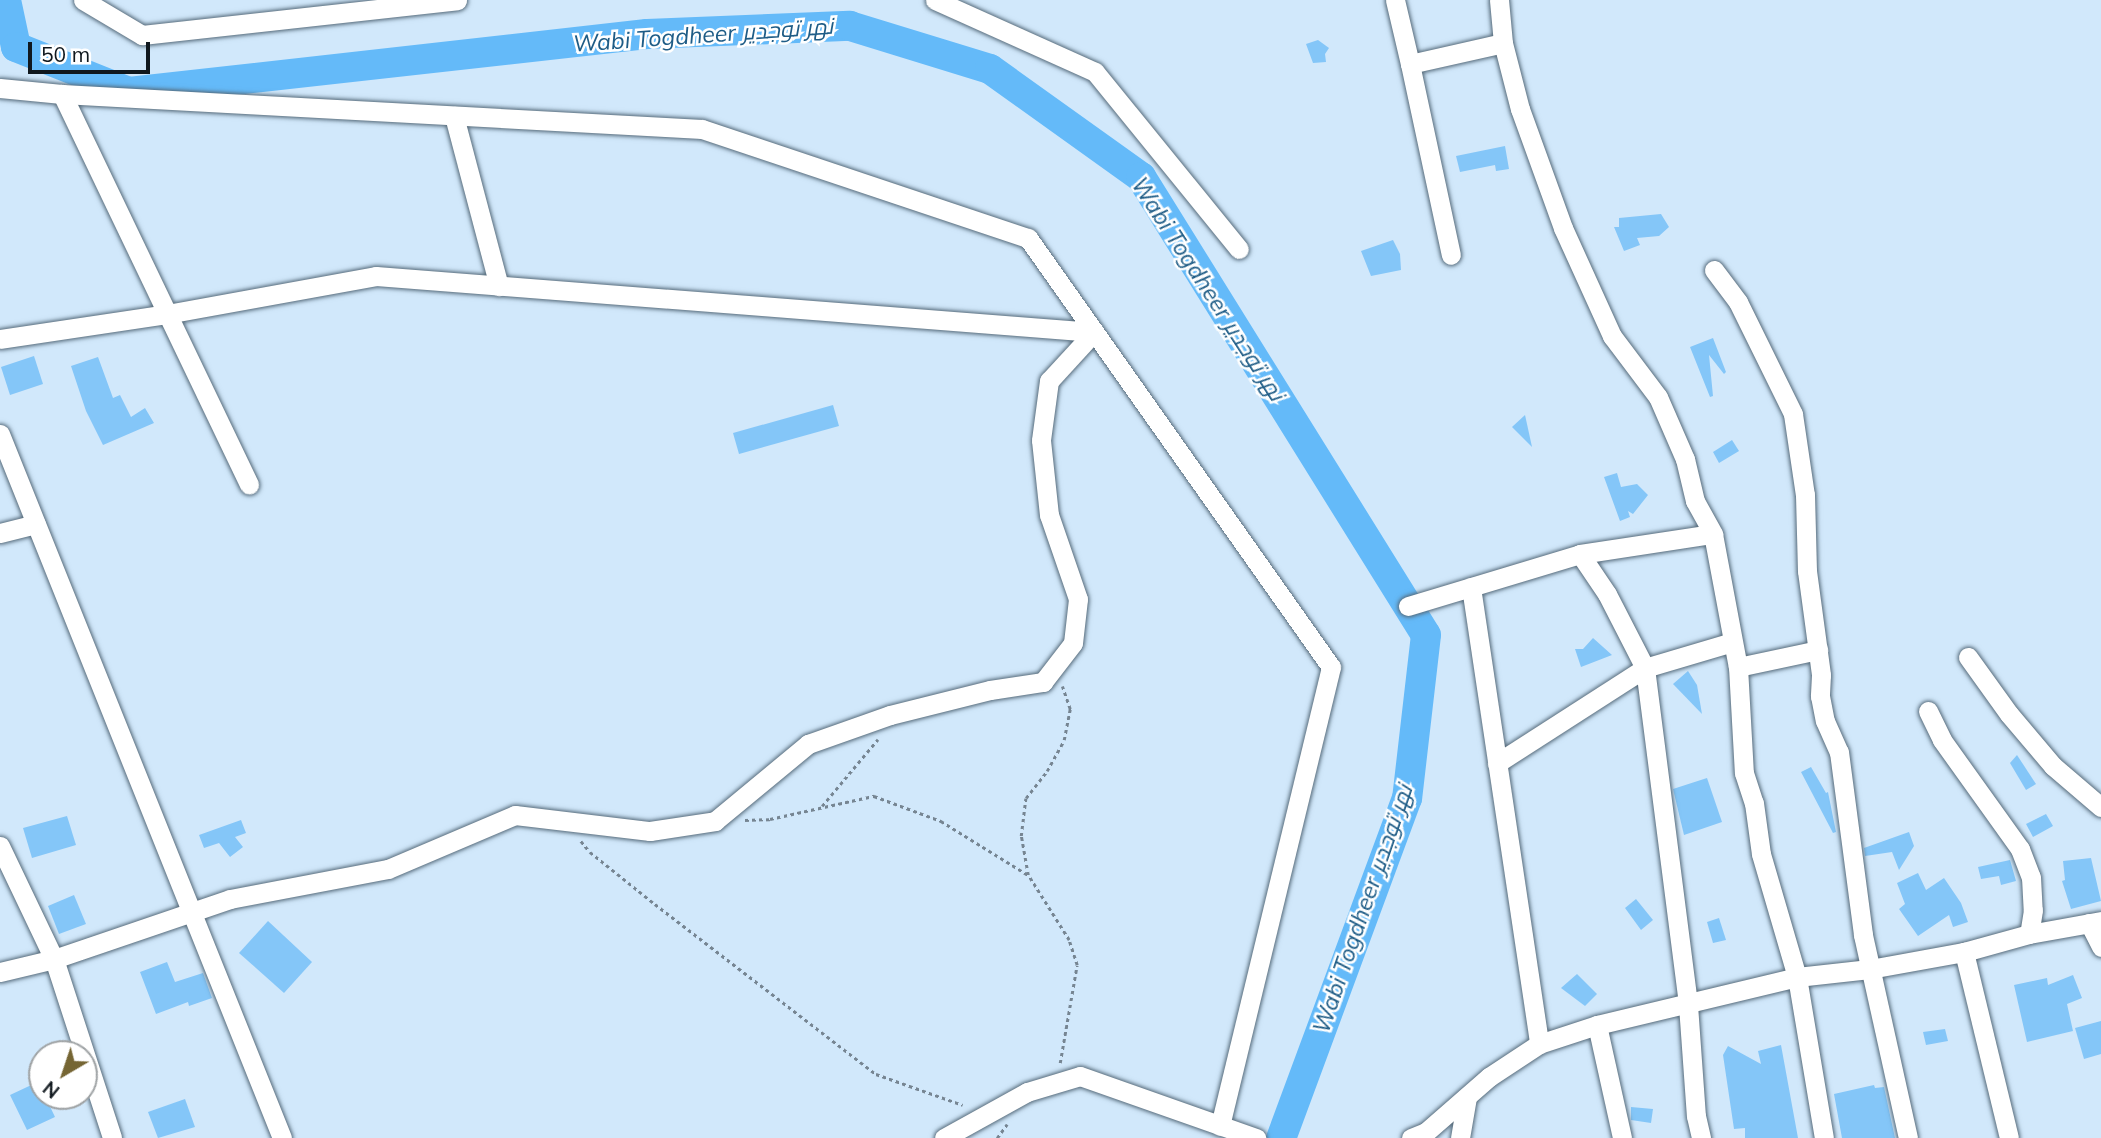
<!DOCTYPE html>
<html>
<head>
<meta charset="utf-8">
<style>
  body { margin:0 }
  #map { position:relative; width:2101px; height:1138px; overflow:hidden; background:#d1e8fb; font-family:Mulish,Cairo,sans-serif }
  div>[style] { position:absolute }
  .river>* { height:30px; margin:-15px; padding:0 15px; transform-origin:15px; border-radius:15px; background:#64baf9 }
  .building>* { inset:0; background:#84c6f8 }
  .path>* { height:2.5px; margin-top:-1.25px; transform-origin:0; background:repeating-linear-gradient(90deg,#768592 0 3.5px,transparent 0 7px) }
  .roads { filter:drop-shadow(0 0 2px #566b7b) drop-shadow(0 0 2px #566b7b) }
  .minor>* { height:19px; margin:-9.5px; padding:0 9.5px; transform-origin:9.5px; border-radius:9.5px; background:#fff }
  span { translate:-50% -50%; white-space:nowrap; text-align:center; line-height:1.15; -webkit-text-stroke:5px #fff; paint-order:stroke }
  .water-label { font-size:23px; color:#1e5c86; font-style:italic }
  .north { position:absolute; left:28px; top:1040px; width:70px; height:70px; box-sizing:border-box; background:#fff; border:2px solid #9fa3a5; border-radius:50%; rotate:219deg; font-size:19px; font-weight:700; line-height:28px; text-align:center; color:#10181e }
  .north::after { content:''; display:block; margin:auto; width:24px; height:32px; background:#756533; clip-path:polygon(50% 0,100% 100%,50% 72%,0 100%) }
  .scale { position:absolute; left:28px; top:42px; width:122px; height:32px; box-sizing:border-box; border:4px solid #10181e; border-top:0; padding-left:9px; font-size:21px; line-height:24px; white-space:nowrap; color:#10181e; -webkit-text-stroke:5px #fff; paint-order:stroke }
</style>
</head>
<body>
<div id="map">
  <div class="river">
    <i style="left:6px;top:0;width:48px;rotate:78deg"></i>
    <i style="left:16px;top:47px;width:122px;rotate:21.7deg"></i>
    <i style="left:129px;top:92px;width:521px;rotate:-6.39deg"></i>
    <i style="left:647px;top:34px;width:203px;rotate:-2.3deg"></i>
    <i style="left:850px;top:26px;width:146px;rotate:17.1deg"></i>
    <i style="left:990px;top:69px;width:186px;rotate:35.6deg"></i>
    <i style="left:1141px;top:177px;width:539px;rotate:58.11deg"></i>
    <i style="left:1426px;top:635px;width:164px;rotate:96.6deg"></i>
    <i style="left:1407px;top:798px;width:363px;rotate:110.3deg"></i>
  </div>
  <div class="building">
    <i style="clip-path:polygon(1318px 40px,1329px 48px,1325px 54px,1326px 62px,1313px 63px,1306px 44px)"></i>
    <i style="clip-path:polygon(1505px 146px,1509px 169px,1496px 171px,1495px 165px,1460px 172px,1456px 156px)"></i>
    <i style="clip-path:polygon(1661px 214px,1669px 227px,1659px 236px,1637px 238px,1640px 245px,1624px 251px,1614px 227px,1619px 227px,1619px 218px)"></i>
    <i style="clip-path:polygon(1393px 240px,1400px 254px,1401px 270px,1371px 276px,1361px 251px)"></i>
    <i style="clip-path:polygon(1713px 338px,1726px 372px,1724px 374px,1709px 355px,1713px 396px,1710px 397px,1690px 347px)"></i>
    <i style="clip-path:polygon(34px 356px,43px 384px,10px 395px,1px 367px)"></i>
    <i style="clip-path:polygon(98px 357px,113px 398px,120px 395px,131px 417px,145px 408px,154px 423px,103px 445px,86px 411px,71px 366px)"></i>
    <i style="clip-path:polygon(833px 405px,839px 426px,739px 454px,733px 433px)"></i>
    <i style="clip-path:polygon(1525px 415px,1532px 447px,1512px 427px)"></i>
    <i style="clip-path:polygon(1732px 440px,1739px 451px,1719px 463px,1713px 452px)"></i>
    <i style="clip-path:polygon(1617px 473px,1621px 487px,1637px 484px,1648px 495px,1633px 514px,1628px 511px,1630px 517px,1620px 521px,1604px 477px)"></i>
    <i style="clip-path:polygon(1593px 638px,1612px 655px,1581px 667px,1575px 649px,1583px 649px)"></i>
    <i style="clip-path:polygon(1688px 671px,1697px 685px,1702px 714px,1673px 684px)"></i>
    <i style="clip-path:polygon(2017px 755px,2036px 784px,2026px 790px,2010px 763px)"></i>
    <i style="clip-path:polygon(1811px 767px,1826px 793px,1828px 792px,1836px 832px,1833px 833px,1801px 772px)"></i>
    <i style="clip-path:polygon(1707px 778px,1722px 822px,1684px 835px,1673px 789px)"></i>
    <i style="clip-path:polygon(2046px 814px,2053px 826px,2033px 837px,2026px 824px)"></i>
    <i style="clip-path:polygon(67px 816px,76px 845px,32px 858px,23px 828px)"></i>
    <i style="clip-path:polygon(241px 820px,246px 833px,235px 837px,243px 847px,230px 857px,219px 843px,204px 848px,199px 835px)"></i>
    <i style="clip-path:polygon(1909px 832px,1914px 846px,1899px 870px,1892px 852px,1865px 856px,1864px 848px)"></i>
    <i style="clip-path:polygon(2091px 858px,2101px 901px,2071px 909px,2062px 881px,2065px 880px,2063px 861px)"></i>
    <i style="clip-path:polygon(2010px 860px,2016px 881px,2001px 885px,1999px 876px,1981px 879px,1978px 867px)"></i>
    <i style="clip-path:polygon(1918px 873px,1926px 890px,1944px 878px,1961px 903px,1968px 922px,1953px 927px,1949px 915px,1918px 936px,1899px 909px,1905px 904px,1897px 883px)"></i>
    <i style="clip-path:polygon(74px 895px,86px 924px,59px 934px,48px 906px)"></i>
    <i style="clip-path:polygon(1636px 899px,1653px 920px,1641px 930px,1625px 908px)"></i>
    <i style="clip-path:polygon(1719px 918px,1726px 940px,1713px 943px,1707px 922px)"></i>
    <i style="clip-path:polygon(268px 921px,312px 962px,284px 993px,239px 953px)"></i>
    <i style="clip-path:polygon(167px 962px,175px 982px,203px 973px,212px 998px,189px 1006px,188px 1002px,156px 1014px,140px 972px)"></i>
    <i style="clip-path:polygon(1577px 974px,1597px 994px,1585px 1006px,1561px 988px)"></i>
    <i style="clip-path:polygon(2073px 975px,2082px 998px,2067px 1004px,2073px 1031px,2027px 1042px,2014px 985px,2047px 978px,2048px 985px)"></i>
    <i style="clip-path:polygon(2101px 1021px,2101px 1054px,2084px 1059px,2075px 1028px)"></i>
    <i style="clip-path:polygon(1945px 1029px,1948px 1041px,1926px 1045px,1923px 1032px)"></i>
    <i style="clip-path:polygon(1781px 1045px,1798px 1138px,1745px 1138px,1745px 1128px,1734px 1129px,1723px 1055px,1728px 1046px,1761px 1064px,1758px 1051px)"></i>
    <i style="clip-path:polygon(42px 1080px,42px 1096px,45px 1096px,55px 1117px,27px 1130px,10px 1095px)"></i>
    <i style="clip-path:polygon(1874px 1085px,1875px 1088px,1884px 1087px,1895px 1138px,1842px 1138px,1834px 1094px)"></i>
    <i style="clip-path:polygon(185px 1099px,195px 1127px,158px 1138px,148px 1112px)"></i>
    <i style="clip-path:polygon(1631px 1107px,1653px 1109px,1651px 1123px,1631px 1120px)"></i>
  </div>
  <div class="path">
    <i style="left:822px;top:806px;width:87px;rotate:-50.1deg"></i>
    <i style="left:745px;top:820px;width:25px;rotate:-2deg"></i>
    <i style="left:770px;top:819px;width:107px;rotate:-12.5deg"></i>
    <i style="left:874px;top:796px;width:72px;rotate:20.5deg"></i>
    <i style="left:941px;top:821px;width:102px;rotate:31.8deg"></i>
    <i style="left:581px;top:841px;width:14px;rotate:51deg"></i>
    <i style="left:590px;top:852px;width:83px;rotate:38.7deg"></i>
    <i style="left:655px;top:904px;width:279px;rotate:37.6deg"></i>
    <i style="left:876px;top:1074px;width:92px;rotate:19.6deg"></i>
    <i style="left:1060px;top:1063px;width:99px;rotate:-80.2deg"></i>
    <i style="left:1077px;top:965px;width:26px;rotate:-108deg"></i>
    <i style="left:1069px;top:940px;width:77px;rotate:-122.2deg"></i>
    <i style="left:1028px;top:875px;width:40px;rotate:-100deg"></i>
    <i style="left:1021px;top:836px;width:38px;rotate:-83deg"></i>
    <i style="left:1026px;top:798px;width:34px;rotate:-52deg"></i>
    <i style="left:1047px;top:771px;width:35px;rotate:-61deg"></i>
    <i style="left:1064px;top:740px;width:32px;rotate:-79deg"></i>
    <i style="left:1070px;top:709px;width:24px;rotate:-109deg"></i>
    <i style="left:997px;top:1138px;width:17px;rotate:-54deg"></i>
  </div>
  <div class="roads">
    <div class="minor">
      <i style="left:83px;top:0;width:69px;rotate:30.7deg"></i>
      <i style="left:142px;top:35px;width:317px;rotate:-6.3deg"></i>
      <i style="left:935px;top:0;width:175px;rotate:24.2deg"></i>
      <i style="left:1095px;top:72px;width:228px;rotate:50.9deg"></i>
      <i style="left:1395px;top:0;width:66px;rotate:76.8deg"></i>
      <i style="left:1410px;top:64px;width:95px;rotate:-12.7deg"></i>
      <i style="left:1503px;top:43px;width:68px;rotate:75.6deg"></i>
      <i style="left:1520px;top:109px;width:127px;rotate:70.1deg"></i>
      <i style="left:1563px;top:228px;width:119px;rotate:65.6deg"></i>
      <i style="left:1612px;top:336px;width:76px;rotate:53deg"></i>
      <i style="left:1658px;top:397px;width:68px;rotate:66.5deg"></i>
      <i style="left:1685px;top:459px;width:43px;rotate:76.6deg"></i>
      <i style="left:1695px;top:501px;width:38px;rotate:61deg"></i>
      <i style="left:1713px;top:534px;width:135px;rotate:79.4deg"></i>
      <i style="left:1738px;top:667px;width:106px;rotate:86.8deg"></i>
      <i style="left:1744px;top:773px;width:32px;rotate:72deg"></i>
      <i style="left:1754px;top:803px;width:51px;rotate:82.2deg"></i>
      <i style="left:1761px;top:854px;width:128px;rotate:73.7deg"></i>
      <i style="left:1797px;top:977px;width:163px;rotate:80.5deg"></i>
      <i style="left:1499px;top:0;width:43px;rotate:84.7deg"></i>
      <i style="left:1410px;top:64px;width:195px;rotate:77.9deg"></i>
      <i style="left:0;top:88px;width:62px;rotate:5.5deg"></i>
      <i style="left:62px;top:94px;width:641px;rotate:3.13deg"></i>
      <i style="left:702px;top:129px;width:344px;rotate:18.5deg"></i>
      <i style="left:1028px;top:238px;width:525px;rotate:54.77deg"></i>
      <i style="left:1331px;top:667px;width:472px;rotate:103.6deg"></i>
      <i style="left:62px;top:94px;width:433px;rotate:64.4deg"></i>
      <i style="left:454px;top:116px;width:176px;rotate:75.2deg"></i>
      <i style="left:1714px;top:270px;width:40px;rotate:53deg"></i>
      <i style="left:1738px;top:302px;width:125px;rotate:63.8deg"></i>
      <i style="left:1793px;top:414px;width:82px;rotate:81.6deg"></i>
      <i style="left:1805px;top:495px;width:76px;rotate:88.5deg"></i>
      <i style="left:1807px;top:571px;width:105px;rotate:82.3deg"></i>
      <i style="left:1821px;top:675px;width:21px;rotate:93deg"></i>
      <i style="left:1820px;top:696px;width:25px;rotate:79deg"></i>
      <i style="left:1825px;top:721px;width:34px;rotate:66deg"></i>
      <i style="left:1839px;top:752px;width:185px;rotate:82.5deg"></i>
      <i style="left:1863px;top:935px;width:208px;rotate:77.5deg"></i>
      <i style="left:0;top:339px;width:169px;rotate:-8.5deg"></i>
      <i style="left:167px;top:314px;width:212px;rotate:-10.3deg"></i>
      <i style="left:376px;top:276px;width:720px;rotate:4.46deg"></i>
      <i style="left:0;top:434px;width:758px;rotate:68.17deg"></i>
      <i style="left:0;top:533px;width:37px;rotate:-14deg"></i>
      <i style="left:1580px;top:554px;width:48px;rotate:56deg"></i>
      <i style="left:1607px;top:594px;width:83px;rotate:62.8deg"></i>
      <i style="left:1645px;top:668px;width:340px;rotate:82.7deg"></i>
      <i style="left:1688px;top:1005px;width:111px;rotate:85.9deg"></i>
      <i style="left:1696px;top:1116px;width:23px;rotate:77deg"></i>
      <i style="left:1471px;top:587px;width:462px;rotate:81.5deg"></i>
      <i style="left:1408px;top:606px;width:180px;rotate:-16.8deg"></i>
      <i style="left:1580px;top:554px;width:134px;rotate:-8.6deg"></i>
      <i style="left:1968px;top:657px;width:70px;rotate:54.3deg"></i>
      <i style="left:2009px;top:714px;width:68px;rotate:49.8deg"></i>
      <i style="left:2053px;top:766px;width:63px;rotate:40.5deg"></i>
      <i style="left:1738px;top:667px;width:82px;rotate:-12deg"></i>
      <i style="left:1928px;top:711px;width:32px;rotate:64deg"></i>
      <i style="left:1942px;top:740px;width:134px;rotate:54.4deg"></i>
      <i style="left:2020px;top:849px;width:30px;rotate:69deg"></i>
      <i style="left:2031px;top:877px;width:33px;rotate:87deg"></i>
      <i style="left:2033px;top:910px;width:24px;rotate:99deg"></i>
      <i style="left:1497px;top:763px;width:176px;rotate:-32.7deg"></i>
      <i style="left:1645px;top:668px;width:91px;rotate:-16.6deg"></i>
      <i style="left:0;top:846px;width:125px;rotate:64.5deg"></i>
      <i style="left:54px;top:959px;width:188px;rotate:72deg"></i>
      <i style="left:2089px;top:923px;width:27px;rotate:63deg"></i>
      <i style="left:1964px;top:952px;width:191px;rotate:76.4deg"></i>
      <i style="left:0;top:972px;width:56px;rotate:-13.5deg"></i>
      <i style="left:54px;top:959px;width:186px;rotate:-18.8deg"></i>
      <i style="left:230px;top:899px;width:161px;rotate:-10.8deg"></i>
      <i style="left:388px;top:869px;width:138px;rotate:-23deg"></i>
      <i style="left:515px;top:815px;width:136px;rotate:6.8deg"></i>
      <i style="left:650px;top:831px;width:66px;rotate:-8.7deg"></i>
      <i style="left:715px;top:821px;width:121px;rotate:-39.6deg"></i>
      <i style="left:808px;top:744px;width:87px;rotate:-19.5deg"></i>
      <i style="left:890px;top:715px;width:103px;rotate:-14deg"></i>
      <i style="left:990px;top:690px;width:54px;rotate:-8.6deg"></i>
      <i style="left:1043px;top:682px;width:49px;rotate:-52.4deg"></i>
      <i style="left:1073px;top:643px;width:44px;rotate:-83.5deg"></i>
      <i style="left:1078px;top:599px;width:89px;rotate:-109deg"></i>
      <i style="left:1049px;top:515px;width:75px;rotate:-96.1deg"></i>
      <i style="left:1041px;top:440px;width:60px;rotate:-82.3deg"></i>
      <i style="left:1049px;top:381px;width:67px;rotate:-47.4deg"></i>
      <i style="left:1597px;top:1025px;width:116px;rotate:77.5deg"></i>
      <i style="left:944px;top:1138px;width:95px;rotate:-29deg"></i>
      <i style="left:1027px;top:1092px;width:55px;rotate:-16.8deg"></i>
      <i style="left:1080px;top:1076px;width:187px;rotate:19.4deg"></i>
      <i style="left:1411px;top:1138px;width:16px;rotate:-22deg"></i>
      <i style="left:1426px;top:1132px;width:84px;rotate:-41.1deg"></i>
      <i style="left:1489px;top:1077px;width:60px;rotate:-33.4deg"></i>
      <i style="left:1539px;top:1044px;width:61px;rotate:-18.1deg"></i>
      <i style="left:1597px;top:1025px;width:206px;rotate:-13.5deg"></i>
      <i style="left:1797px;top:977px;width:73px;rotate:-6.3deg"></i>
      <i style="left:1870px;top:969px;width:96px;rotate:-10.3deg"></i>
      <i style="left:1964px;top:952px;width:67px;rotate:-15.5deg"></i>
      <i style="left:2029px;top:934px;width:73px;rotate:-10.2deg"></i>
      <i style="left:1460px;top:1138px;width:42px;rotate:-80.3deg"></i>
    </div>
  </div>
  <div class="water-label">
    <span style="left:703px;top:35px;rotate:-4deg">Wabi Togdheer نهر توجدير</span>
    <span style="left:1208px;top:289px;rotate:57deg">Wabi Togdheer نهر توجدير</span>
    <span style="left:1363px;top:909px;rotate:-71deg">Wabi Togdheer نهر توجدير</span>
  </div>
  <div class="north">N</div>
  <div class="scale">50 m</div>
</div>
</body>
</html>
